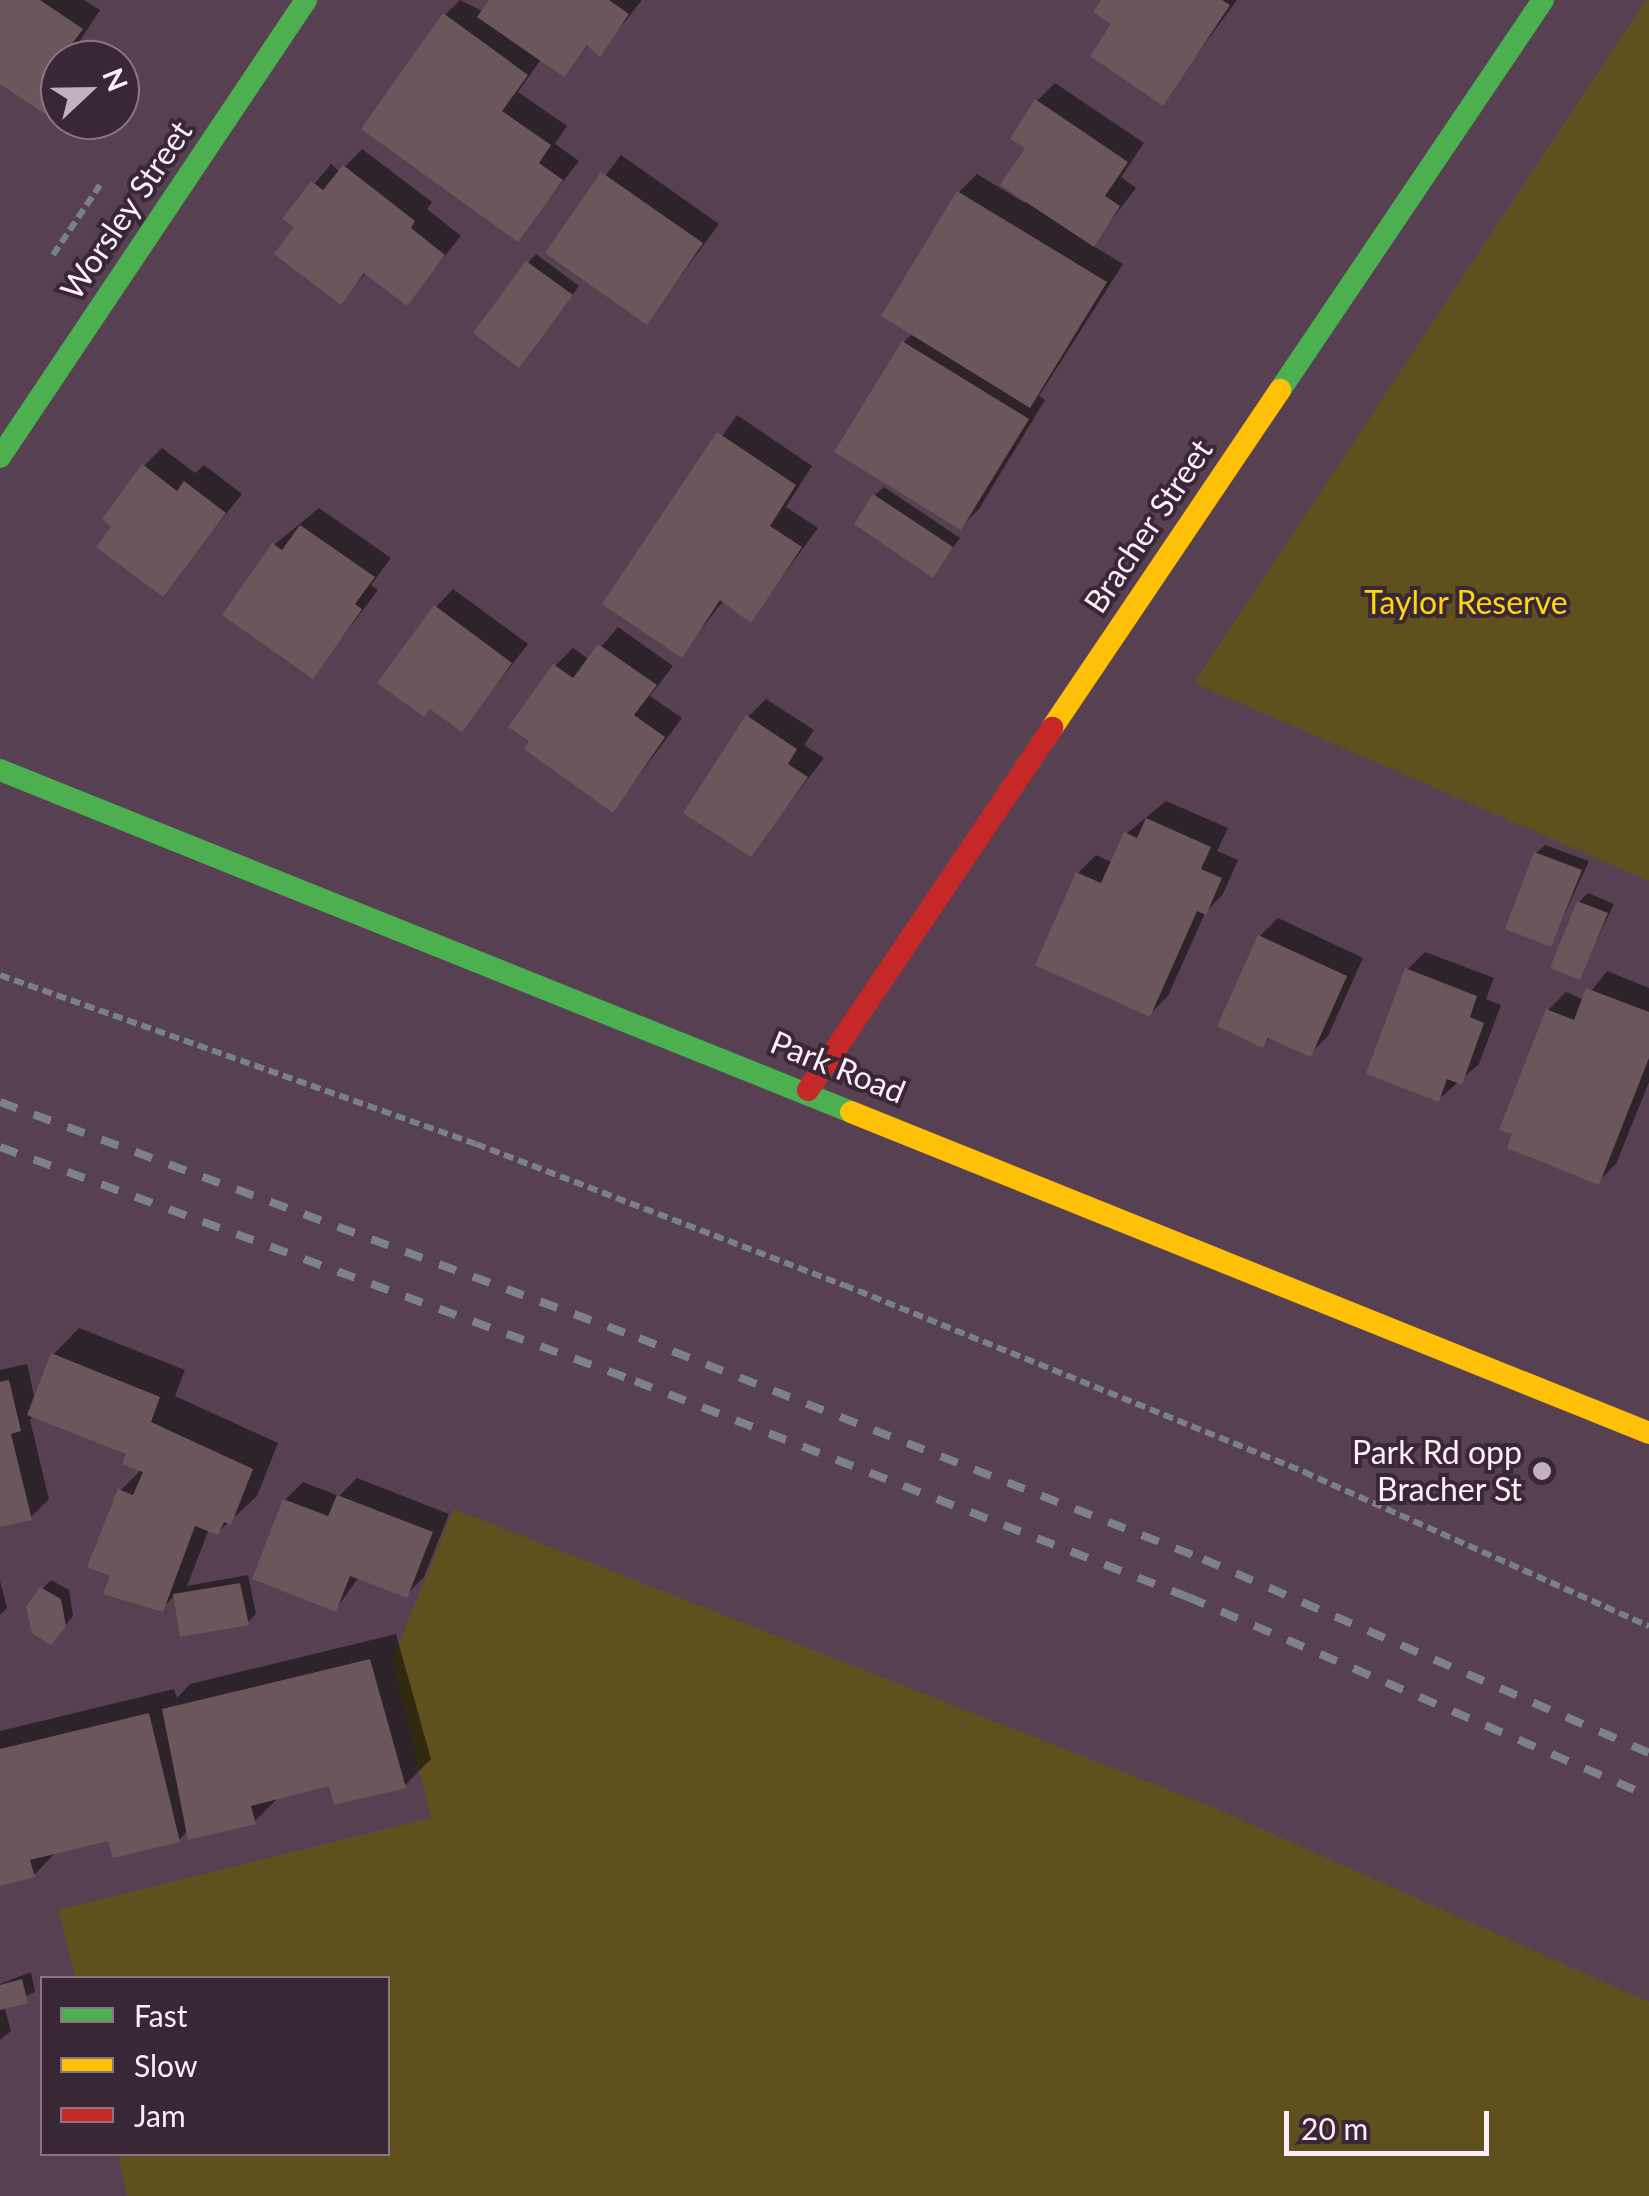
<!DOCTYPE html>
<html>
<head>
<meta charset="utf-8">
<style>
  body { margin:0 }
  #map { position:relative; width:1649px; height:2196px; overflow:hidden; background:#574052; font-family:Lato,sans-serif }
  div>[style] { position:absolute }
  .green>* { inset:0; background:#5f501e }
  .shadow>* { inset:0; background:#0007 }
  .building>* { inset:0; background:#6b565c }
  .path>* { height:6px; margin-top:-3px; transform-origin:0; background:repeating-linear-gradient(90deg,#77818b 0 10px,transparent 0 15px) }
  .fast>* { height:22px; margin:-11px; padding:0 11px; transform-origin:11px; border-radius:11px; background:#4caf50 }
  .slow>* { height:22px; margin:-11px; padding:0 11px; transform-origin:11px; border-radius:11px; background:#ffc107 }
  .jam>* { height:22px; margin:-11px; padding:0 11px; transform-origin:11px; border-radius:11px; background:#c62828 }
  .rail>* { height:8px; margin-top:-4px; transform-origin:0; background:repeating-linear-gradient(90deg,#7c818b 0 18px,transparent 0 36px) }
  .dots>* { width:28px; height:28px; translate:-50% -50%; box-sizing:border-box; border:5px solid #392735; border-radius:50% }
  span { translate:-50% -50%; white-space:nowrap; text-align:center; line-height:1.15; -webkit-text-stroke:8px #392735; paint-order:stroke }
  .street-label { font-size:32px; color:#feeef9 }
  .park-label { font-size:32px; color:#fed712 }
  .poi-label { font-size:32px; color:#feeef9 }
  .right { translate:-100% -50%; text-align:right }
  .legend { position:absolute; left:40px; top:1976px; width:350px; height:180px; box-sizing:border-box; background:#392735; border:2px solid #887783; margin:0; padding:12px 18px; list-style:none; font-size:30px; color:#feeef9 }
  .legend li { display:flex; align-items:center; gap:20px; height:50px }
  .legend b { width:50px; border:2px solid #887783 }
  .north { position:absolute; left:40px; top:40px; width:100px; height:100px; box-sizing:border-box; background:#392735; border:2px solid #887783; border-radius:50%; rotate:68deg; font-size:28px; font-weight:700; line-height:40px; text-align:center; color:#feeef9 }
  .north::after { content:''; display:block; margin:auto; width:35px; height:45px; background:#c4b1bf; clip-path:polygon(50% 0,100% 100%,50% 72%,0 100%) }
  .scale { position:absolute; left:1284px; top:2111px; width:205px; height:45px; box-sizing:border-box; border:5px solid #feeef9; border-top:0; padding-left:12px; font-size:30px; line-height:35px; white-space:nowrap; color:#feeef9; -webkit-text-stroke:8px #392735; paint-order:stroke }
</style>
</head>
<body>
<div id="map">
  <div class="green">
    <i style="clip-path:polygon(1646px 0,1649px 0,1649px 881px,1194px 683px)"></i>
    <i style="clip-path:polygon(454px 1509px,1217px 1809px,1649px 2002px,1649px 2196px,127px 2196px,118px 2154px,388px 2154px,388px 1978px,76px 1978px,58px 1910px,431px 1818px,392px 1660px)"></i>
  </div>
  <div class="shadow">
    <i style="clip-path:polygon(0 0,84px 0,100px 10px,77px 45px,92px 55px,60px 60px,60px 100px,47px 113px,0 81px)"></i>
    <i style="clip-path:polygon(460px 0,484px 12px,492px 0,642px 0,600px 53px,589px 44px,563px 73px,542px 58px,518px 92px,567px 126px,555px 144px,579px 161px,518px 239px,445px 15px)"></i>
    <i style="clip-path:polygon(1104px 0,1237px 0,1162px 102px)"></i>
    <i style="clip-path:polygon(1055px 83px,1144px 143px,1121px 177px,1136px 188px,1092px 245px,1123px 264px,1039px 396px,1045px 400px,979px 509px,961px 527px,904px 342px,913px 333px,884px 316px,959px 192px,977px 174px,1025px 203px,1037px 101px)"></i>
    <i style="clip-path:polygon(362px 149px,432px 202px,427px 209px,461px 236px,407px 303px,367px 272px,340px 302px,298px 227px,286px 218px,331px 164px,340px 172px)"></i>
    <i style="clip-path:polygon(621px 155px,719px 224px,647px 322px,548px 253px)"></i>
    <i style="clip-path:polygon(536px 254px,579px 286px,527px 356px,528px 263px)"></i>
    <i style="clip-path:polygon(737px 415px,812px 466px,786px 507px,818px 528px,751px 619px,724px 600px,682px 654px,605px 603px)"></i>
    <i style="clip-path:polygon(162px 448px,195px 473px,204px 465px,242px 494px,162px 594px,114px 526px,144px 466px)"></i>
    <i style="clip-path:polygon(884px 487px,960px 538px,932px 575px,875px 495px)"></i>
    <i style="clip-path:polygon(319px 508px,391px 558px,371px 585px,378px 590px,313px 676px,274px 545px)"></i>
    <i style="clip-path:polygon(453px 589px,528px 644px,462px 729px,431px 706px,436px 607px)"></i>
    <i style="clip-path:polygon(618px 627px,673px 666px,650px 696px,682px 718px,613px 810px,555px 666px,573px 648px,590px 660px)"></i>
    <i style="clip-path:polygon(766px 699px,814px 730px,804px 745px,824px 758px,750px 854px,748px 717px)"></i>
    <i style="clip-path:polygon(1166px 801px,1228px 828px,1217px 851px,1238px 860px,1223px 894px,1205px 913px,1168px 996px,1150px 1014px,1078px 873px,1096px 855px,1113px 863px,1126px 834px)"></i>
    <i style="clip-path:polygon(1545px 845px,1589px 861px,1551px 944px,1536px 853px)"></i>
    <i style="clip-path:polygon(1588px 893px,1614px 904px,1579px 977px,1579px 902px)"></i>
    <i style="clip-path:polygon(1278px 918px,1363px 958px,1328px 1036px,1310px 1054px,1271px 1037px,1263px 1045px,1260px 936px)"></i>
    <i style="clip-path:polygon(1425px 952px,1494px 978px,1486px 999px,1501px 1005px,1479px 1064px,1439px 1099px,1407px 970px)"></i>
    <i style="clip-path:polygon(1607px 971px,1649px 988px,1649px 1082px,1616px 1164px,1598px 1182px,1515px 1132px,1548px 1010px,1566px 992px,1584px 1000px)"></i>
    <i style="clip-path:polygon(79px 1328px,185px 1370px,175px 1396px,278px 1443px,257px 1496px,218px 1532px,209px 1529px,187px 1586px,248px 1575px,256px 1614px,247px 1623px,175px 1595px,162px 1609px,113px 1574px,120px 1491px,142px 1469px,129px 1453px,34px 1415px,30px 1420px,49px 1499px,31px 1517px,0 1525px,0 1370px,27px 1364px,35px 1400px,53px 1355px)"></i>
    <i style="clip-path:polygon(357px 1478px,449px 1514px,424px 1577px,406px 1595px,359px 1577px,336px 1609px,285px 1500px,303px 1482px,339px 1496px)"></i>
    <i style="clip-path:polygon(51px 1580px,69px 1590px,73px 1616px,59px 1633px,42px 1589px)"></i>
    <i style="clip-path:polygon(0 1581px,7px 1608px,0 1615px)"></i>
    <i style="clip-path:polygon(396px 1634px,431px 1759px,405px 1785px,330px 1783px,280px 1796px,254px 1822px,188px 1830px,179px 1840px,110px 1838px,58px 1850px,34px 1875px,0 1883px,0 1731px,174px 1689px,177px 1698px,190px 1684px)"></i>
    <i style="clip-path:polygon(31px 1972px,35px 1992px,4px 2006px,11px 2031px,0 2040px,0 1984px)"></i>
  </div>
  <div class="building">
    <i style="clip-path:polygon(0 0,40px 0,83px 29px,60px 60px,60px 97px,48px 116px,0 84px)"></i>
    <i style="clip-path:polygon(489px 0,609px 0,629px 14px,600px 57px,587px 45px,564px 77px,477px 17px)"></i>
    <i style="clip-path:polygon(1101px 0,1222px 0,1230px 5px,1163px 106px,1090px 56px,1111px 24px,1093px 12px)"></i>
    <i style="clip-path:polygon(443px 13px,528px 75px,502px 111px,551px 145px,539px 163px,563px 180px,518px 242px,361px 129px)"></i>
    <i style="clip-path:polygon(1035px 99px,1128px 162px,1105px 196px,1120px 206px,1094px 247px,1000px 185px,1025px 148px,1010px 139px)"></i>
    <i style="clip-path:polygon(343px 165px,415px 221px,411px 228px,445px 255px,407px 306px,364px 273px,341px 305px,274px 254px,294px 227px,282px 219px,311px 181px,323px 190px)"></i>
    <i style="clip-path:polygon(601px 172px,703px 243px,647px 325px,545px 253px)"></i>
    <i style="clip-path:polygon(957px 191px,1107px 282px,1030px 408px,881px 316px)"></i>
    <i style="clip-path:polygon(526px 261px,573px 295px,519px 368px,473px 333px)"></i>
    <i style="clip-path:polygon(902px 341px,1029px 419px,961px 530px,834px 452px)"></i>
    <i style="clip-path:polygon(717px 432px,796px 485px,770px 526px,802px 547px,751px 623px,720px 600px,682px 658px,602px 604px)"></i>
    <i style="clip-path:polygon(142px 464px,177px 491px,184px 481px,226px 513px,163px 597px,96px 547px,111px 527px,102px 519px)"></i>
    <i style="clip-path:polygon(873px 494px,953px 547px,933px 578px,854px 524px)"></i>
    <i style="clip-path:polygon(300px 525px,375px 577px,355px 604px,362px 609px,313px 679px,222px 615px,272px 543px,282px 550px)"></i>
    <i style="clip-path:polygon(434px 605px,512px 663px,462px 732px,430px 709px,424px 717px,377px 683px)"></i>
    <i style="clip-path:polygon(598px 644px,657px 685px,634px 715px,665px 737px,613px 813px,524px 749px,529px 741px,508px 727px,553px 664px,573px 678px)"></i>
    <i style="clip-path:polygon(746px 715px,797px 749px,788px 764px,808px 777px,751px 857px,683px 813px)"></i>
    <i style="clip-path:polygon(1146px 818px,1211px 847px,1201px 869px,1222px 878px,1206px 915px,1197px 911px,1150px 1017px,1035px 965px,1076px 872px,1101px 883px,1124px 832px,1137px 838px)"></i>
    <i style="clip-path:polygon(1534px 852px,1582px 870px,1551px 947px,1505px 929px)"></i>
    <i style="clip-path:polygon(1577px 901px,1608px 913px,1580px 980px,1550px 968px)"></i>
    <i style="clip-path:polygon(1258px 935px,1347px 976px,1311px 1057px,1268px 1038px,1263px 1048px,1217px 1026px)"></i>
    <i style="clip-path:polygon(1405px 968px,1477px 996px,1470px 1017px,1484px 1023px,1462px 1085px,1447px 1079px,1439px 1102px,1366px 1074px)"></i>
    <i style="clip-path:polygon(1586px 988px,1649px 1012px,1649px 1058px,1599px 1185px,1507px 1148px,1512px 1134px,1499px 1130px,1546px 1009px,1574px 1020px)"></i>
    <i style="clip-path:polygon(51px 1353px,160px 1397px,151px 1422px,253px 1469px,231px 1525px,224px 1522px,218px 1535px,195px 1526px,163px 1612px,103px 1594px,110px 1576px,87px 1567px,118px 1489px,133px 1495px,143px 1472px,122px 1464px,126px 1454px,27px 1415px)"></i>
    <i style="clip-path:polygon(9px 1380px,21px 1431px,11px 1434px,32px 1520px,0 1527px,0 1382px)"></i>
    <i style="clip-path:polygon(337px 1495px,433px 1532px,407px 1598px,350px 1576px,336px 1612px,252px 1579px,283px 1499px,328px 1516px)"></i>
    <i style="clip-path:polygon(240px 1583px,249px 1625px,180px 1637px,173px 1594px)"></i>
    <i style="clip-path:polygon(40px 1587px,61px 1599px,66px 1626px,51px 1645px,32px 1633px,26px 1607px)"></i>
    <i style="clip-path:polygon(370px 1659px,406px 1788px,334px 1805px,329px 1786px,251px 1806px,256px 1824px,188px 1840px,162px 1709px)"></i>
    <i style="clip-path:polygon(149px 1713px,180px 1842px,113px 1858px,108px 1841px,30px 1860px,35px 1877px,0 1886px,0 1749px)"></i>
    <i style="clip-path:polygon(22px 1979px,28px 2003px,0 2010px,0 1985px)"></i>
  </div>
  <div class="path">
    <i style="left:53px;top:255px;width:84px;rotate:-56.1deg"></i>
    <i style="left:0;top:975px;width:505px;rotate:19.55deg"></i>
    <i style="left:476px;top:1144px;width:394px;rotate:21deg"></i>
    <i style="left:844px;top:1285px;width:497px;rotate:22.1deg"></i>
    <i style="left:1304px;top:1472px;width:378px;rotate:24.1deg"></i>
  </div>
  <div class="fast">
    <i style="left:1280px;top:390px;width:470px;rotate:-56deg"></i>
    <i style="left:0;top:457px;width:550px;rotate:-56.19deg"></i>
    <i style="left:0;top:770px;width:917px;rotate:21.89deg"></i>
  </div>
  <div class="slow">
    <i style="left:1052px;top:728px;width:408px;rotate:-56deg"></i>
    <i style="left:851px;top:1112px;width:860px;rotate:21.91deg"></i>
  </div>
  <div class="jam">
    <i style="left:808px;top:1090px;width:437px;rotate:-56deg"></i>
  </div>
  <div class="rail">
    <i style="left:0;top:1102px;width:681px;rotate:20.27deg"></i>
    <i style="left:639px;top:1338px;width:606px;rotate:21.4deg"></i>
    <i style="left:1203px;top:1559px;width:486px;rotate:23.5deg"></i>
    <i style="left:0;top:1147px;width:677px;rotate:20.23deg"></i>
    <i style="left:635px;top:1381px;width:594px;rotate:21.34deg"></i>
    <i style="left:1188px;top:1597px;width:502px;rotate:23.35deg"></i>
  </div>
  <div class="dots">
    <i style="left:1542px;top:1471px;background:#c4b1bf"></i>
  </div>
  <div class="street-label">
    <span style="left:126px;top:210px;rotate:-56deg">Worsley Street</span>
    <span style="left:1148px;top:526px;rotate:-56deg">Bracher Street</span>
    <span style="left:838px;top:1067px;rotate:22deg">Park Road</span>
  </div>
  <div class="park-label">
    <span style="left:1466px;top:602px">Taylor Reserve</span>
  </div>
  <div class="poi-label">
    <span class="right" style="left:1522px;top:1471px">Park Rd opp<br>Bracher St</span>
  </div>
  <ul class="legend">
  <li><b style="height:12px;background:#4caf50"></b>Fast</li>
  <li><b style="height:12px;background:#ffc107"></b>Slow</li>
  <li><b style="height:12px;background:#c62828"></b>Jam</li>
  </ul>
  <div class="north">N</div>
  <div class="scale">20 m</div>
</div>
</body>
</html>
